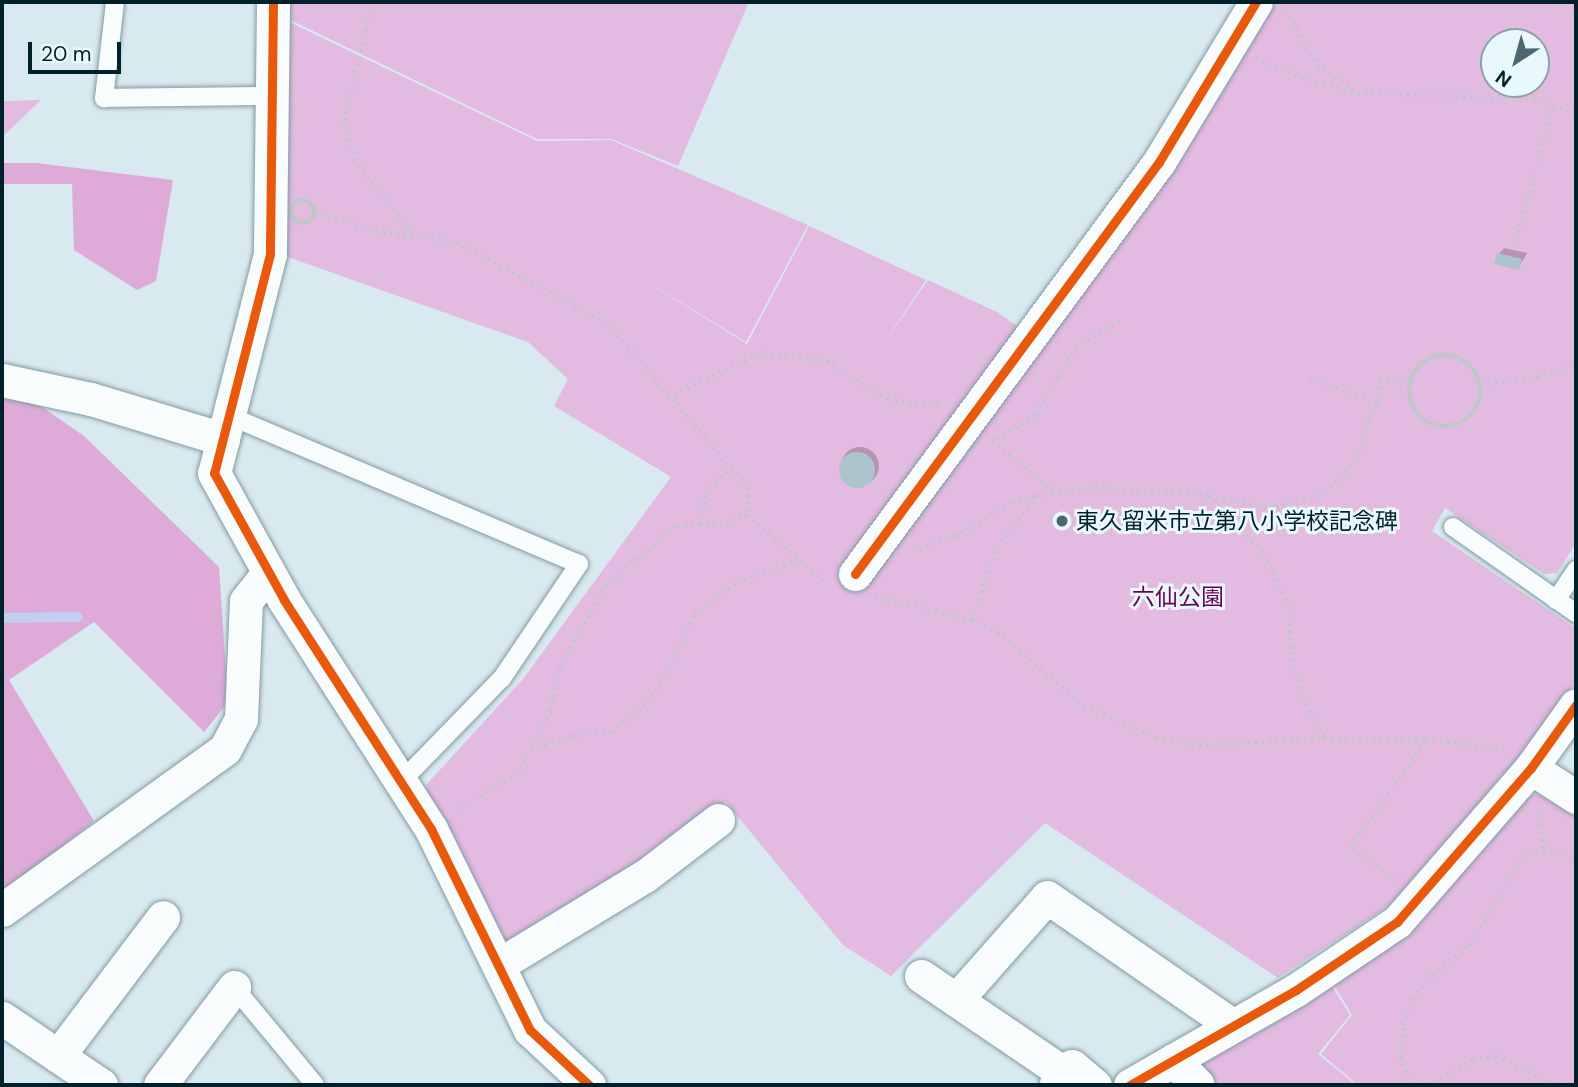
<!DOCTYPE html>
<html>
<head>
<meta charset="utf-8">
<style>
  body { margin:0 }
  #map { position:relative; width:1578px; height:1087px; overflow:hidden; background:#d8e9ef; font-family:"DM Sans","Noto Sans JP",sans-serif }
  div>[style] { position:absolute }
  .green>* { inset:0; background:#e3bae0 }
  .forest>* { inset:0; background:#deabd8 }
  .shadow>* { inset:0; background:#0003 }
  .round { border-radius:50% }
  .stream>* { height:10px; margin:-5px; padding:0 5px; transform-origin:5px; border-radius:5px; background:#c4cef0 }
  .building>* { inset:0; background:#adc4cc }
  .path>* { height:4.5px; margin-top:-2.25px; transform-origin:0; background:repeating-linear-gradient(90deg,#bfc8c9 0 2px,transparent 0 7px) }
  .path>.ring { margin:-2.25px; padding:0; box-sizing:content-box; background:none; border:4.5px solid #bfc8c9; border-radius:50% }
  .roads { filter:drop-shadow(0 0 2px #829ba3) drop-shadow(0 0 2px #829ba3) }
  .lane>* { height:18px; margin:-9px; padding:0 9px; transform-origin:9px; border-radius:9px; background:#f9fcfd }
  .street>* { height:33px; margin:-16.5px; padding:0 16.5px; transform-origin:16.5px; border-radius:16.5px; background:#f9fcfd }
  .cycleway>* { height:9px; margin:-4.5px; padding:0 4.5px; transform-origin:4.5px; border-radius:4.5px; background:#e8590c }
  .dots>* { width:19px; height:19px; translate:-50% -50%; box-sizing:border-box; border:4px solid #e9f8fd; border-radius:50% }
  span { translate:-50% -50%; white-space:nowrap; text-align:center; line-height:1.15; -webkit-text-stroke:6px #e9f8fd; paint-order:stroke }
  .poi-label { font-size:23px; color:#00212a }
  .left { translate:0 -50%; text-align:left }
  .park-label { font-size:23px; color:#680156 }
  .frame { position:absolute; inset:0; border:4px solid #00212a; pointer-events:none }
  .north { position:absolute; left:1480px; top:28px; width:70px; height:70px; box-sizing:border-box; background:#e9f8fd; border:2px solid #8ca2a9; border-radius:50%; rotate:216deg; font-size:19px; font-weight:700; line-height:28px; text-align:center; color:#00212a }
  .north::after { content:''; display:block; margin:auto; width:24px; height:32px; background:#4c676f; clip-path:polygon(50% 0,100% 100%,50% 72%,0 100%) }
  .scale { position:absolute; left:28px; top:42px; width:93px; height:32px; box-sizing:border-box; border:4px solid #00212a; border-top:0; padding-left:9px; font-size:21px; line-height:24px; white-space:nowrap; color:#00212a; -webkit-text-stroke:5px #e9f8fd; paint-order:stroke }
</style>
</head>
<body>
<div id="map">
  <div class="green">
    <i style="clip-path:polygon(284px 2px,749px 2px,678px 166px,611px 139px,537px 139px,282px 16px)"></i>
    <i style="clip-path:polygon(evenodd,1269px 2px,1576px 2px,1576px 543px,1557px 573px,1544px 574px,1445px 508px,1432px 531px,1576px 629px,1576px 682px,1504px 777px,1390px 905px,1278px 978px,1045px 823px,891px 976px,843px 945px,726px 802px,635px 869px,506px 943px,428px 800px,427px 784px,523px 679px,671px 477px,554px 406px,568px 379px,528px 342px,282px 255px,283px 173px,297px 175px,283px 172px,283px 19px,537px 141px,611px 140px,808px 225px,746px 342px,613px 261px,747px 344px,809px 226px,926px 280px,877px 353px,928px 280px,997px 312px,1022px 330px,1269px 2px,1494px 42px,1536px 42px,1536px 84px,1494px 84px,1494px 42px)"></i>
    <i style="clip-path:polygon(41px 100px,2px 137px,2px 101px)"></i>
    <i style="clip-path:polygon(1547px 793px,1576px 812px,1576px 1085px,1358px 1085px,1321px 1054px,1352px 1015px,1333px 983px,1409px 935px,1528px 796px)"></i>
    <i style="clip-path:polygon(1330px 983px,1350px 1015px,1318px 1054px,1356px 1085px,1214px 1085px,1198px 1068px,1200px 1060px)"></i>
  </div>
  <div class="forest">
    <i style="clip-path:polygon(2px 163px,37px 163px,173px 180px,156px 281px,137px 290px,74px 250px,72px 184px,2px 184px)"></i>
    <i style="clip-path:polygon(2px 393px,29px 398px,84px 436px,219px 567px,228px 702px,204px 732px,94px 622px,9px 680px,94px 821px,2px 895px)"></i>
  </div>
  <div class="shadow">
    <i style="clip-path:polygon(1504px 248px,1527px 253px,1518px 269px,1499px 254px)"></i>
    <i class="round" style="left:841px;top:447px;width:38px;height:38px"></i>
  </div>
  <div class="stream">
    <i style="left:2px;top:618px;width:76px;rotate:-0.8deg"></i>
  </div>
  <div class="building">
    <i style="clip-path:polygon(1497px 253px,1522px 259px,1519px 270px,1494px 264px)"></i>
    <i class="round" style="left:839px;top:452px;width:36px;height:36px"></i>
  </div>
  <div class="path">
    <i style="left:372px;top:2px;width:126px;rotate:102.8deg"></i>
    <i style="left:344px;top:125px;width:36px;rotate:72deg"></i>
    <i style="left:355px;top:159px;width:96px;rotate:52.7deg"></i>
    <i style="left:1560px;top:2px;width:18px;rotate:27deg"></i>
    <i style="left:1286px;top:11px;width:63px;rotate:59.3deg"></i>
    <i style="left:1318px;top:65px;width:49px;rotate:35deg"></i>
    <i style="left:1358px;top:93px;width:176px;rotate:1.6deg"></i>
    <i style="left:1534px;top:98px;width:44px;rotate:18.4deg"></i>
    <i style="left:1256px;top:58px;width:66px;rotate:22.3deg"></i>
    <i style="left:1317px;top:83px;width:38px;rotate:14deg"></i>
    <i class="ring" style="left:291px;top:200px;width:19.5px;height:19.5px"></i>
    <i style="left:315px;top:212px;width:71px;rotate:16.4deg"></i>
    <i style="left:383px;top:232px;width:75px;rotate:7.7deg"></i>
    <i style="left:457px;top:242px;width:173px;rotate:28.3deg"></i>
    <i style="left:609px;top:324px;width:215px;rotate:49.7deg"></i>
    <i style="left:748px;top:488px;width:27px;rotate:92deg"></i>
    <i style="left:747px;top:515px;width:27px;rotate:160deg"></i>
    <i style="left:722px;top:524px;width:46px;rotate:177.5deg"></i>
    <i style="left:676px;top:526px;width:92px;rotate:139.9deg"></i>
    <i style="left:606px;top:585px;width:94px;rotate:119.3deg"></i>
    <i style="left:560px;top:667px;width:45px;rotate:101.6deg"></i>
    <i style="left:551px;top:711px;width:70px;rotate:118deg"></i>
    <i style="left:518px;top:773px;width:71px;rotate:147.7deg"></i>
    <i style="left:1514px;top:246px;width:148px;rotate:-74.3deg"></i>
    <i class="ring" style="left:1409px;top:355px;width:67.5px;height:67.5px"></i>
    <i style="left:1310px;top:378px;width:72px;rotate:20.5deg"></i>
    <i style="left:1481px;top:385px;width:57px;rotate:-8.1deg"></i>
    <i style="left:1537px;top:377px;width:41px;rotate:-18.4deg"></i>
    <i style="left:668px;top:396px;width:106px;rotate:-24.6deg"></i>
    <i style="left:764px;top:352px;width:64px;rotate:8.1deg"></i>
    <i style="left:827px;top:361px;width:72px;rotate:31.9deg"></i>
    <i style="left:888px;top:399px;width:52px;rotate:6.6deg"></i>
    <i style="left:997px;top:438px;width:46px;rotate:-31.6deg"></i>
    <i style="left:1036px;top:414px;width:78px;rotate:-59.2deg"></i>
    <i style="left:1076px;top:347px;width:53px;rotate:-31.9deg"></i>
    <i style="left:993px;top:440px;width:79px;rotate:39.3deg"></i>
    <i style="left:1209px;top:496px;width:61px;rotate:10.4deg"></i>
    <i style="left:1269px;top:507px;width:51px;rotate:-12.4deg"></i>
    <i style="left:1319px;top:496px;width:35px;rotate:-40deg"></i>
    <i style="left:1346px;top:473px;width:33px;rotate:-59deg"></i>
    <i style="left:1363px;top:445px;width:21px;rotate:-82deg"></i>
    <i style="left:1366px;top:424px;width:24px;rotate:-62deg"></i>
    <i style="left:1377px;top:403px;width:24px;rotate:-83deg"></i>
    <i style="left:1380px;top:379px;width:29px;rotate:10deg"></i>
    <i style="left:747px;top:515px;width:101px;rotate:40.2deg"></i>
    <i style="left:700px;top:525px;width:33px;rotate:-81deg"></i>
    <i style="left:705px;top:492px;width:35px;rotate:-46deg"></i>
    <i style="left:913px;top:551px;width:45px;rotate:-19.7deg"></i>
    <i style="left:955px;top:536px;width:67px;rotate:-31.6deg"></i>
    <i style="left:1012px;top:501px;width:25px;rotate:-11deg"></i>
    <i style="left:874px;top:597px;width:100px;rotate:12.7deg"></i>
    <i style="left:972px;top:619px;width:29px;rotate:27deg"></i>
    <i style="left:998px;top:632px;width:113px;rotate:40.7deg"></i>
    <i style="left:1084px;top:706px;width:80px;rotate:23.7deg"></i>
    <i style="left:1157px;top:738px;width:43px;rotate:9.5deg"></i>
    <i style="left:1199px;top:745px;width:125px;rotate:-3.2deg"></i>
    <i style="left:1324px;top:738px;width:102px;rotate:0.6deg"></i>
    <i style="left:1426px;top:739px;width:81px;rotate:6.4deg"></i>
    <i style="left:972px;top:619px;width:76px;rotate:-70.9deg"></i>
    <i style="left:997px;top:547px;width:65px;rotate:-51.9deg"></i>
    <i style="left:1037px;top:496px;width:59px;rotate:-8.8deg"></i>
    <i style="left:1095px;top:487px;width:113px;rotate:4deg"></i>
    <i style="left:1208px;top:495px;width:81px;rotate:46.5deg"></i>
    <i style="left:1264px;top:554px;width:55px;rotate:63deg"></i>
    <i style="left:1289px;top:603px;width:56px;rotate:86.9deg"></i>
    <i style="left:1292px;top:659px;width:33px;rotate:74deg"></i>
    <i style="left:1301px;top:691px;width:52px;rotate:63.9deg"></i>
    <i style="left:531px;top:749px;width:45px;rotate:-16.8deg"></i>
    <i style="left:574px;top:736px;width:38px;rotate:-6deg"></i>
    <i style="left:612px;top:732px;width:40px;rotate:-40deg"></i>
    <i style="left:643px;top:706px;width:47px;rotate:-54.6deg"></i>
    <i style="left:670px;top:668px;width:60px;rotate:-66.4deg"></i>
    <i style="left:694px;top:613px;width:53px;rotate:-35.8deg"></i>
    <i style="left:737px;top:582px;width:64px;rotate:-20.1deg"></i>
    <i style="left:1538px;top:811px;width:37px;rotate:81deg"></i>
    <i style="left:1393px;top:880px;width:54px;rotate:-141deg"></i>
    <i style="left:1351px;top:846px;width:130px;rotate:-54.7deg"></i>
    <i style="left:1411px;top:1085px;width:29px;rotate:-112deg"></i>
    <i style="left:1400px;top:1058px;width:33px;rotate:-85deg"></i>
    <i style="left:1403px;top:1025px;width:29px;rotate:-70deg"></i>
    <i style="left:1413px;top:998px;width:31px;rotate:-50deg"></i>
    <i style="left:1433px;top:974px;width:46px;rotate:-38.9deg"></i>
    <i style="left:1469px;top:945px;width:104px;rotate:-58.8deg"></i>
    <i style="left:1523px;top:856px;width:22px;rotate:-21deg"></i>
    <i style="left:1544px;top:848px;width:33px;rotate:16deg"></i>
    <i style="left:1428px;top:1085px;width:52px;rotate:-30deg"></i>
    <i style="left:1473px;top:1059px;width:24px;rotate:-9deg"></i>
    <i style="left:1497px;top:1055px;width:67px;rotate:26.6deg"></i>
  </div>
  <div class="roads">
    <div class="lane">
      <i style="left:115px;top:2px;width:97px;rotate:96.5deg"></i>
      <i style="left:104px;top:98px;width:167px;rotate:-0.7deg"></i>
      <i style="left:230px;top:416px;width:379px;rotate:23deg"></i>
      <i style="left:579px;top:564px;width:138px;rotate:124deg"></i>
      <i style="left:502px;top:678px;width:148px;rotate:134.2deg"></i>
      <i style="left:1453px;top:527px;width:150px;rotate:35deg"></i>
      <i style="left:1556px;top:600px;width:36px;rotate:-56deg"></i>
      <i style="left:234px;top:987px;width:127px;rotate:50.4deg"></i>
    </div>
    <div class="street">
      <i style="left:273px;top:2px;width:252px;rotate:90.7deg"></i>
      <i style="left:270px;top:254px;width:226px;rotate:104.3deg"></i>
      <i style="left:214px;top:473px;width:145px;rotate:61.1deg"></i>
      <i style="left:284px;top:600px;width:272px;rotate:57.3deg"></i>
      <i style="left:431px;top:829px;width:224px;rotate:63.8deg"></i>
      <i style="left:530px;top:1030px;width:81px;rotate:43deg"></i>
      <i style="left:2px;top:380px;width:91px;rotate:12.1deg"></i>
      <i style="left:91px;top:399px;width:138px;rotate:16.9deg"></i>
      <i style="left:855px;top:574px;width:512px;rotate:-53.58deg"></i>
      <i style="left:1159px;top:162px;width:187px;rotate:-58.8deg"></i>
      <i style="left:1531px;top:768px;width:54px;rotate:32.8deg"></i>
      <i style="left:2px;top:910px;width:275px;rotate:-35.8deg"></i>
      <i style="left:225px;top:749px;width:34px;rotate:-62deg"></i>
      <i style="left:241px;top:719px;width:118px;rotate:-87.6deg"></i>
      <i style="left:246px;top:601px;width:36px;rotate:-52deg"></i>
      <i style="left:500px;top:964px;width:170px;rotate:-31.3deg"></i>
      <i style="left:645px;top:876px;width:92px;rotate:-37.5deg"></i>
      <i style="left:921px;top:976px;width:174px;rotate:34.2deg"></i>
      <i style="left:956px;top:1000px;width:137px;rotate:-48.5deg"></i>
      <i style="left:1047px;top:897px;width:226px;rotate:34.7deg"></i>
      <i style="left:2px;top:1018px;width:120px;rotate:34.1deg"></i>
      <i style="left:58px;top:1056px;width:174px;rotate:-52.9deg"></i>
      <i style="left:1173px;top:1060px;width:35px;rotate:45deg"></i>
      <i style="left:1056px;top:1083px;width:23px;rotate:-47deg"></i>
      <i style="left:1072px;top:1066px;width:30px;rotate:40deg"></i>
      <i style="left:160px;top:1085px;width:123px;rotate:-52.9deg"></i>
      <i style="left:1130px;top:1085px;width:191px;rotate:-29.8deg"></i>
      <i style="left:1296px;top:990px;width:122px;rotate:-34deg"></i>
      <i style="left:1397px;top:922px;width:204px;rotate:-49deg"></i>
      <i style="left:1531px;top:768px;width:77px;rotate:-54.5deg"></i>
    </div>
  </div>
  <div class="cycleway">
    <i style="left:273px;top:2px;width:252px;rotate:90.7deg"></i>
    <i style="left:270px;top:254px;width:226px;rotate:104.3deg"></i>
    <i style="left:214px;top:473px;width:145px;rotate:61.1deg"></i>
    <i style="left:284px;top:600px;width:272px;rotate:57.3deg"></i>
    <i style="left:431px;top:829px;width:224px;rotate:63.8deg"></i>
    <i style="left:530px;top:1030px;width:81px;rotate:43deg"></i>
    <i style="left:855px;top:574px;width:512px;rotate:-53.58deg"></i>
    <i style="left:1159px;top:162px;width:187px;rotate:-58.8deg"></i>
    <i style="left:1130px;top:1085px;width:191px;rotate:-29.8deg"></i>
    <i style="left:1296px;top:990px;width:122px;rotate:-34deg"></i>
    <i style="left:1397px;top:922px;width:204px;rotate:-49deg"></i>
    <i style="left:1531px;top:768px;width:77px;rotate:-54.5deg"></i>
  </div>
  <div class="dots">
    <i style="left:1062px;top:521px;background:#4c676f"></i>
  </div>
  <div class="poi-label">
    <span class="left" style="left:1076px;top:521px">東久留米市立第八小学校記念碑</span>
  </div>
  <div class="park-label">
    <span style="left:1178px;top:597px">六仙公園</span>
  </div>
  <div class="frame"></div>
  <div class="north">N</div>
  <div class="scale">20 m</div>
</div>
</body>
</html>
